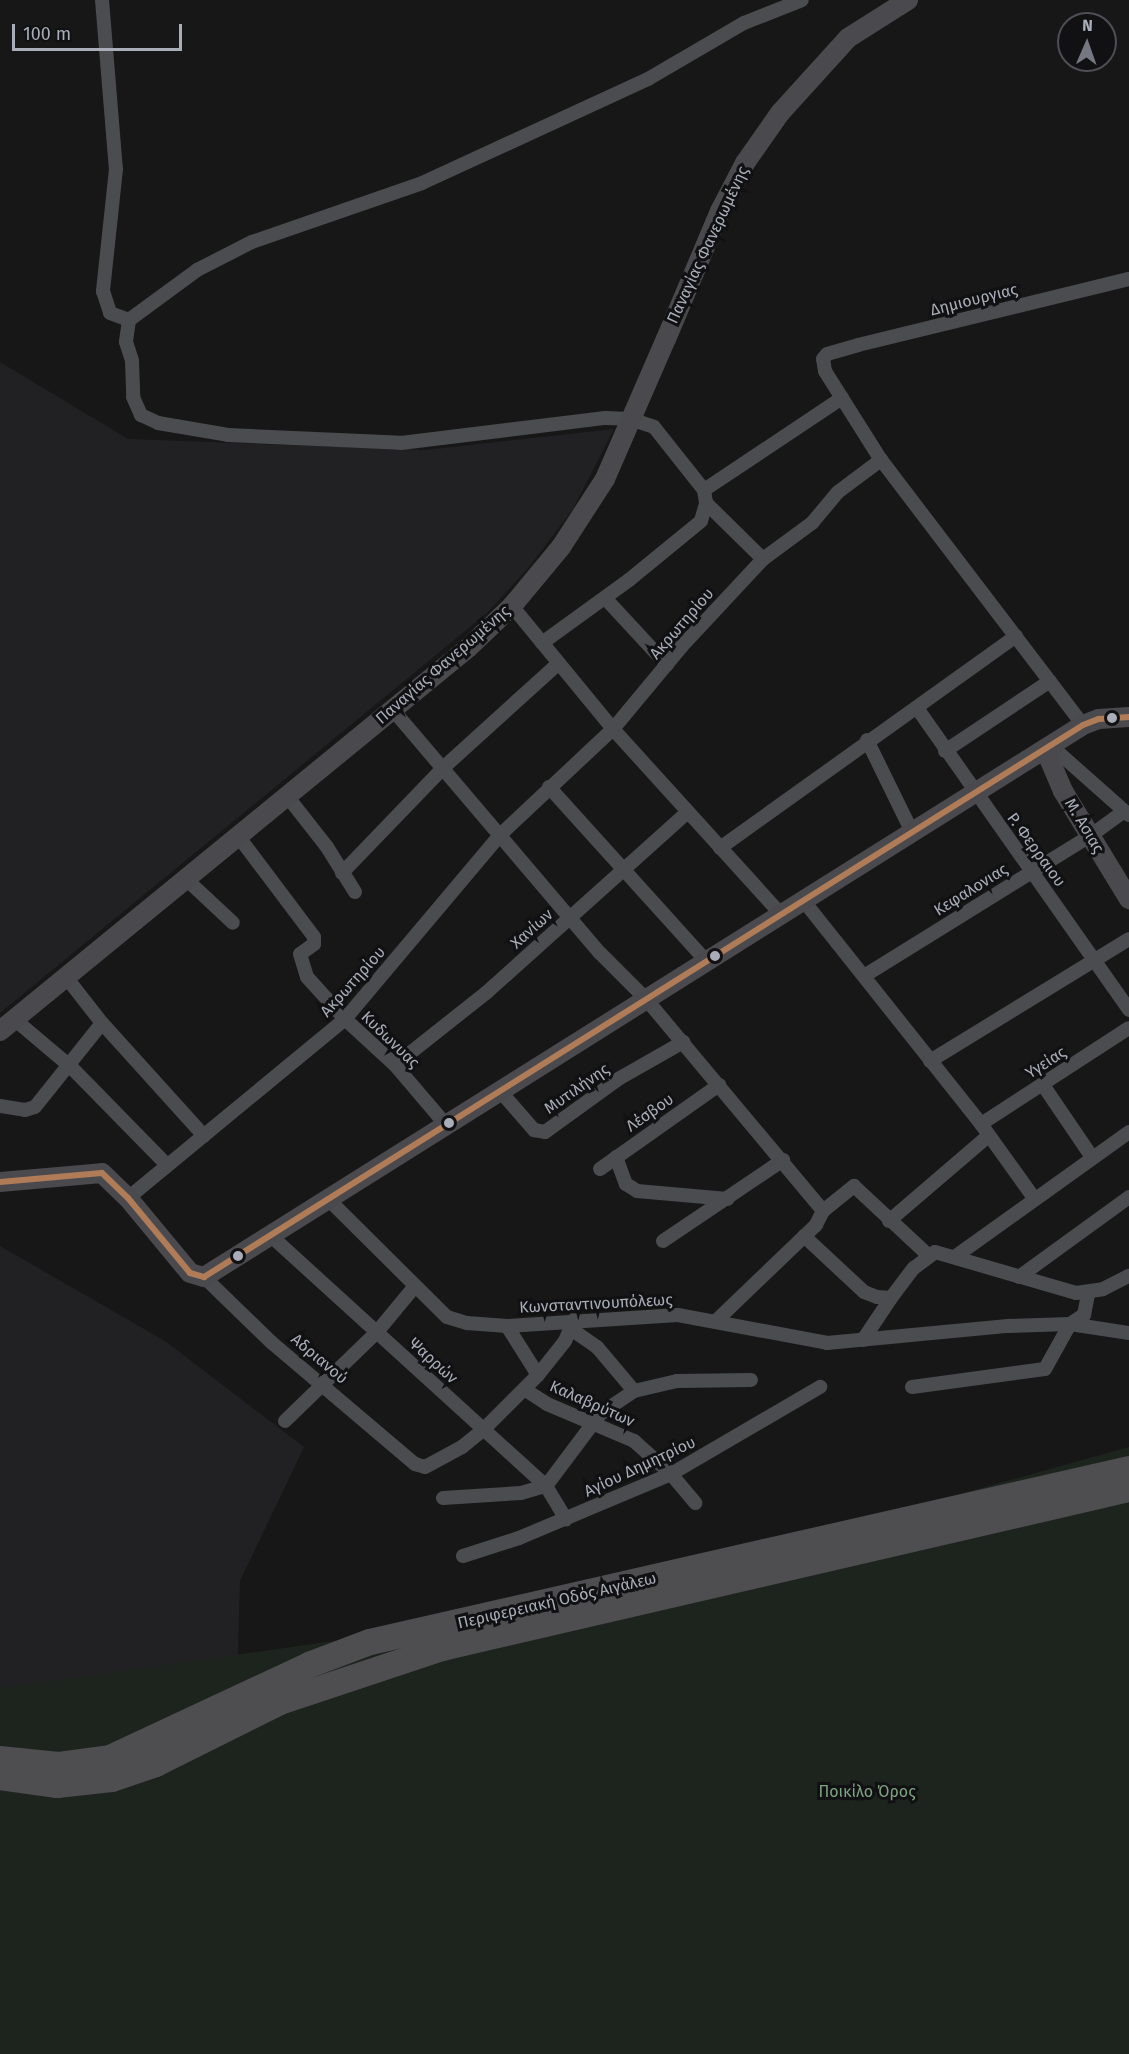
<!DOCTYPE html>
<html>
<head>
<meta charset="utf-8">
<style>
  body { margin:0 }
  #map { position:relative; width:1129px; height:2054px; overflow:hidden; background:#171717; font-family:"Fira Sans",sans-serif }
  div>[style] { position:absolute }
  .built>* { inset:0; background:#212123 }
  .green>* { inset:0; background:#1d241e }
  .street>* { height:14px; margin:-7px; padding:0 7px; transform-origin:7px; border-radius:7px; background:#4b4c50 }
  .secondary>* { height:20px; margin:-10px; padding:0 10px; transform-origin:10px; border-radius:10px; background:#4a4a4e }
  .highway>* { height:26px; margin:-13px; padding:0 13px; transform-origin:13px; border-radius:13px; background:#4e4e51 }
  .secondary-bridge>* { height:20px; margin:-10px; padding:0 10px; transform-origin:10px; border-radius:10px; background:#4a4a4e }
  .bus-1>* { height:6px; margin:-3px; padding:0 3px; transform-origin:3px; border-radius:3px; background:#b07c57 }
  .dots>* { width:16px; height:16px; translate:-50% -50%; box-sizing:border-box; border:3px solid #111113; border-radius:50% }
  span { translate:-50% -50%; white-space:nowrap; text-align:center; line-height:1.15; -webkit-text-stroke:6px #111113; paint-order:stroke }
  .street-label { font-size:16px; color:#a8adb8 }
  .park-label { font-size:16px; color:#7fa381 }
  .north { position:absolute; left:1057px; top:12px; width:60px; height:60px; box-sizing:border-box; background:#111113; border:2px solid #4d4f55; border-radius:50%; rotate:2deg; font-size:16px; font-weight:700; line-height:24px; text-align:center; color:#a8adb8 }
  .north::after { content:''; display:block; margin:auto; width:21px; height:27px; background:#757880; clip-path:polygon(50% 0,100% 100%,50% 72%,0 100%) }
  .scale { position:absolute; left:12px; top:24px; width:170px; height:27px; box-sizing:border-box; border:3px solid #a8adb8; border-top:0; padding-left:8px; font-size:18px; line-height:21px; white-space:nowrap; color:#a8adb8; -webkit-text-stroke:4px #111113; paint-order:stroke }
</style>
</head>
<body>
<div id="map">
  <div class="built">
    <i style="clip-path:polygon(0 362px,128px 439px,426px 450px,614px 429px,573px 509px,529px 567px,487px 613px,0 1013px)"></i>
    <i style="clip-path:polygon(0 1246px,165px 1341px,304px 1447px,240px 1581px,237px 1681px,0 1747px)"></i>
  </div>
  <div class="green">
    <i style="clip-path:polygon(1129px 1447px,1129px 2054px,0 2054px,0 1688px,532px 1613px)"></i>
  </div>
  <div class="street">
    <i style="left:102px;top:0;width:170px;rotate:85.3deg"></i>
    <i style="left:116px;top:169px;width:123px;rotate:96.1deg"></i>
    <i style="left:103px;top:291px;width:23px;rotate:72deg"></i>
    <i style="left:110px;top:313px;width:20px;rotate:20deg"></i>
    <i style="left:129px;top:320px;width:84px;rotate:-36.3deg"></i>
    <i style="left:197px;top:270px;width:62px;rotate:-27deg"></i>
    <i style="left:252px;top:242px;width:180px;rotate:-19.1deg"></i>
    <i style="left:422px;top:183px;width:249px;rotate:-24.7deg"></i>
    <i style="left:648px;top:79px;width:111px;rotate:-30.3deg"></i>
    <i style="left:744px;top:23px;width:62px;rotate:-21.6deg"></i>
    <i style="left:129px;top:320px;width:22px;rotate:98deg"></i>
    <i style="left:126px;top:342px;width:20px;rotate:72deg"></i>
    <i style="left:132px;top:361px;width:36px;rotate:88deg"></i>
    <i style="left:133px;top:397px;width:20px;rotate:66deg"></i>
    <i style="left:141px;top:415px;width:19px;rotate:25deg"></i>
    <i style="left:158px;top:423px;width:71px;rotate:9.7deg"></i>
    <i style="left:228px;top:435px;width:173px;rotate:2.6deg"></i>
    <i style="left:401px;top:443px;width:206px;rotate:-7deg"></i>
    <i style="left:605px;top:418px;width:25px;rotate:2deg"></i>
    <i style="left:630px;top:419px;width:25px;rotate:18deg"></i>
    <i style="left:654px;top:427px;width:80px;rotate:51.6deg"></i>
    <i style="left:704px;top:490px;width:13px;rotate:81deg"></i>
    <i style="left:706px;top:503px;width:80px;rotate:44.5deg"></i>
    <i style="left:704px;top:490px;width:166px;rotate:-33.7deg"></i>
    <i style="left:605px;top:598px;width:91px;rotate:47.2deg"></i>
    <i style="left:512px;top:606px;width:159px;rotate:50.6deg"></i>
    <i style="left:613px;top:729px;width:250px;rotate:47.8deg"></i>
    <i style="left:542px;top:643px;width:107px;rotate:-35.9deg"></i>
    <i style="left:629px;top:580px;width:93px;rotate:-39.3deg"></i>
    <i style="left:701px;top:521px;width:19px;rotate:-74deg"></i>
    <i style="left:917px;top:708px;width:369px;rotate:54.9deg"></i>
    <i style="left:393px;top:710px;width:319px;rotate:49.6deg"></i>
    <i style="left:600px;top:953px;width:65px;rotate:45deg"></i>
    <i style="left:646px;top:999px;width:276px;rotate:50.1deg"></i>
    <i style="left:823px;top:1211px;width:16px;rotate:117deg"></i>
    <i style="left:816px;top:1225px;width:137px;rotate:136.2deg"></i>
    <i style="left:1083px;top:725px;width:333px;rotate:-127.3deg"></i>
    <i style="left:881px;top:460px;width:105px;rotate:-122.2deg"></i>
    <i style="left:825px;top:371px;width:12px;rotate:-99deg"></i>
    <i style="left:823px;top:359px;width:6px;rotate:-51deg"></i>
    <i style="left:827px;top:354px;width:32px;rotate:-16deg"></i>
    <i style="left:858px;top:345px;width:279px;rotate:-13.7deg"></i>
    <i style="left:867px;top:740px;width:102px;rotate:63.9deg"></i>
    <i style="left:1051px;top:746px;width:104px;rotate:41.5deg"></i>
    <i style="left:945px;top:751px;width:126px;rotate:-33.7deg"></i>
    <i style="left:549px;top:787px;width:234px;rotate:47.9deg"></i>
    <i style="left:287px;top:796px;width:65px;rotate:51.9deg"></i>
    <i style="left:327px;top:847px;width:53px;rotate:58.1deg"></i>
    <i style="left:238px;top:836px;width:126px;rotate:53deg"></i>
    <i style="left:314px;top:937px;width:7px;rotate:90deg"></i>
    <i style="left:314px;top:944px;width:17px;rotate:144deg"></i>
    <i style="left:300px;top:954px;width:24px;rotate:73deg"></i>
    <i style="left:307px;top:977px;width:57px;rotate:47.9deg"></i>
    <i style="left:345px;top:1019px;width:68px;rotate:42.6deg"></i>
    <i style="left:395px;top:1065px;width:79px;rotate:49.6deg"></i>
    <i style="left:720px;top:848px;width:364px;rotate:-35.6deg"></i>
    <i style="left:342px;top:873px;width:146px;rotate:-46.1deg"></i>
    <i style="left:443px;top:768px;width:156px;rotate:-42.2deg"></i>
    <i style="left:186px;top:879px;width:64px;rotate:43.1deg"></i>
    <i style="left:803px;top:900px;width:286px;rotate:51.5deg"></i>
    <i style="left:981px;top:1124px;width:91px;rotate:54.4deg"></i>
    <i style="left:864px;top:976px;width:266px;rotate:-31.8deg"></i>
    <i style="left:1090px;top:836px;width:41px;rotate:-36deg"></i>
    <i style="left:66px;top:977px;width:58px;rotate:52deg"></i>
    <i style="left:102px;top:1023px;width:152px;rotate:47.9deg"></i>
    <i style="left:14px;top:1019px;width:75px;rotate:40.1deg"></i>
    <i style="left:71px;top:1067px;width:137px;rotate:45.6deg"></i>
    <i style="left:930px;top:1061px;width:233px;rotate:-31.5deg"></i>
    <i style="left:395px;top:1065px;width:116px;rotate:-38.4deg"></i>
    <i style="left:486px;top:993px;width:271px;rotate:-41.9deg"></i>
    <i style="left:1043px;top:1085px;width:87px;rotate:55.8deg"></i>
    <i style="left:500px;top:1091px;width:52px;rotate:48.9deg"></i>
    <i style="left:534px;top:1130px;width:11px;rotate:10deg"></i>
    <i style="left:545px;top:1132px;width:92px;rotate:-35.8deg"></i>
    <i style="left:620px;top:1078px;width:73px;rotate:-29.7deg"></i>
    <i style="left:0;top:1106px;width:25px;rotate:9deg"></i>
    <i style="left:25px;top:1110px;width:10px;rotate:-17deg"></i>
    <i style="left:35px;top:1107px;width:107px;rotate:-51.4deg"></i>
    <i style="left:981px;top:1124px;width:176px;rotate:-33deg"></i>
    <i style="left:616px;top:1157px;width:29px;rotate:70deg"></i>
    <i style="left:626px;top:1184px;width:13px;rotate:32deg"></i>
    <i style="left:637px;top:1191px;width:91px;rotate:5deg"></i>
    <i style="left:600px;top:1169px;width:146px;rotate:-35.2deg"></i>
    <i style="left:128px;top:1198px;width:281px;rotate:-39.5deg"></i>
    <i style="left:345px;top:1019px;width:241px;rotate:-49.9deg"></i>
    <i style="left:500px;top:835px;width:155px;rotate:-43.2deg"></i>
    <i style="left:613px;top:729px;width:108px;rotate:-50.3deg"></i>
    <i style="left:682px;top:646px;width:119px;rotate:-47deg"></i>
    <i style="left:763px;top:559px;width:61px;rotate:-36.3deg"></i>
    <i style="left:812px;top:523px;width:40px;rotate:-50deg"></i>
    <i style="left:838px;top:492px;width:54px;rotate:-36.7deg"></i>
    <i style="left:327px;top:1198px;width:169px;rotate:44.8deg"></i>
    <i style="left:447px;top:1317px;width:21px;rotate:17deg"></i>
    <i style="left:467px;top:1323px;width:40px;rotate:4.3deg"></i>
    <i style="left:507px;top:1326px;width:171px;rotate:-3.7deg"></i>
    <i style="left:678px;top:1315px;width:152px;rotate:10.6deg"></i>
    <i style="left:827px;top:1343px;width:182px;rotate:-5.4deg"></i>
    <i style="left:1008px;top:1326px;width:62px;rotate:-1.8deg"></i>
    <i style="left:1070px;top:1324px;width:60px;rotate:8.7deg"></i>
    <i style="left:823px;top:1211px;width:40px;rotate:-39deg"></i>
    <i style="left:854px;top:1186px;width:101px;rotate:43deg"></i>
    <i style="left:889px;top:1221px;width:130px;rotate:-40.6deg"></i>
    <i style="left:270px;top:1235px;width:373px;rotate:42.3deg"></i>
    <i style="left:546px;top:1486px;width:39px;rotate:59deg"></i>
    <i style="left:804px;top:1236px;width:82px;rotate:43deg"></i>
    <i style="left:864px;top:1292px;width:14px;rotate:21deg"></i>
    <i style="left:877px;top:1297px;width:14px;rotate:4deg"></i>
    <i style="left:891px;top:1298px;width:38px;rotate:-53deg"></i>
    <i style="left:914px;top:1268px;width:26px;rotate:-37deg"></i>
    <i style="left:935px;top:1252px;width:147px;rotate:16.2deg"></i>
    <i style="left:1076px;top:1293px;width:27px;rotate:-8deg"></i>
    <i style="left:1103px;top:1289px;width:29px;rotate:-27deg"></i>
    <i style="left:663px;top:1241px;width:145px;rotate:-34deg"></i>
    <i style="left:956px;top:1256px;width:213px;rotate:-35.6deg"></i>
    <i style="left:204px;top:1277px;width:93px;rotate:44.1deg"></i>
    <i style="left:271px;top:1342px;width:189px;rotate:40.3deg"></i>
    <i style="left:415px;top:1464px;width:10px;rotate:17deg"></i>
    <i style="left:425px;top:1467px;width:42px;rotate:-28.4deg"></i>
    <i style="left:462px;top:1447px;width:28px;rotate:-39deg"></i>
    <i style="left:484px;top:1429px;width:76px;rotate:-45deg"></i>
    <i style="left:538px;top:1375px;width:43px;rotate:-51.5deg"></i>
    <i style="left:565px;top:1341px;width:23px;rotate:-67deg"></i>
    <i style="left:1019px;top:1277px;width:136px;rotate:-36deg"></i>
    <i style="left:507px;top:1326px;width:58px;rotate:57.7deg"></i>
    <i style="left:571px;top:1329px;width:32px;rotate:35deg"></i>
    <i style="left:597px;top:1347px;width:57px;rotate:49.9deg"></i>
    <i style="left:863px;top:1340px;width:50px;rotate:-56.3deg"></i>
    <i style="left:912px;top:1387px;width:134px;rotate:-7.7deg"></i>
    <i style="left:1045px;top:1369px;width:51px;rotate:-60.9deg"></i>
    <i style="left:1070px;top:1324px;width:17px;rotate:-33deg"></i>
    <i style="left:1084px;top:1315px;width:21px;rotate:-79deg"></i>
    <i style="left:524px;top:1389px;width:27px;rotate:33deg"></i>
    <i style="left:547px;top:1404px;width:95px;rotate:23deg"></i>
    <i style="left:634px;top:1441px;width:50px;rotate:41.7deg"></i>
    <i style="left:671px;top:1474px;width:38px;rotate:50deg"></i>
    <i style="left:285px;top:1421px;width:128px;rotate:-44.1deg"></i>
    <i style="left:377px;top:1332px;width:60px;rotate:-50.4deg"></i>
    <i style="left:443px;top:1498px;width:78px;rotate:-3.7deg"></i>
    <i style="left:521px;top:1493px;width:26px;rotate:-16deg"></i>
    <i style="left:546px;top:1486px;width:90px;rotate:-53.1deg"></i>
    <i style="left:600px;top:1414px;width:41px;rotate:-34.1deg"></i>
    <i style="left:634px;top:1391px;width:44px;rotate:-13.1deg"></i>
    <i style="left:677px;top:1381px;width:74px;rotate:-0.8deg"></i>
    <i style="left:463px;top:1556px;width:59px;rotate:-17.8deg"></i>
    <i style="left:519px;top:1538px;width:165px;rotate:-22.8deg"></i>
    <i style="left:671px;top:1474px;width:173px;rotate:-30.3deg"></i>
  </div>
  <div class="secondary">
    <i style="left:666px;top:339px;width:139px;rotate:-67.1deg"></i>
    <i style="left:720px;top:211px;width:54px;rotate:-62.5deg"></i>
    <i style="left:745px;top:163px;width:61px;rotate:-55deg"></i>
    <i style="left:780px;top:113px;width:101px;rotate:-47.8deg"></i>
    <i style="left:848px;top:38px;width:71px;rotate:-32.3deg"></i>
    <i style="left:1045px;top:749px;width:46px;rotate:66.8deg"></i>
    <i style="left:1063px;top:791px;width:127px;rotate:58.6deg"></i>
    <i style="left:0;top:1031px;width:605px;rotate:-39.3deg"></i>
    <i style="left:468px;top:648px;width:61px;rotate:-43.7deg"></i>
    <i style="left:0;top:1182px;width:102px;rotate:-5deg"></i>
    <i style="left:102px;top:1173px;width:36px;rotate:44deg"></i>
    <i style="left:128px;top:1198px;width:97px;rotate:50.4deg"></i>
    <i style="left:190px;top:1273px;width:15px;rotate:16deg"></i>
    <i style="left:204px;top:1277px;width:1038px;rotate:-32.13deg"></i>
    <i style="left:1083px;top:725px;width:17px;rotate:-21deg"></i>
    <i style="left:1099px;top:719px;width:30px;rotate:-4deg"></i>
  </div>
  <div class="highway">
    <i style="left:0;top:1759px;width:59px;rotate:5.8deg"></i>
    <i style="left:59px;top:1765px;width:51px;rotate:-7.8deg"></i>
    <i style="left:110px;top:1758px;width:220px;rotate:-25deg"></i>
    <i style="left:309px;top:1665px;width:65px;rotate:-20.7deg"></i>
    <i style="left:370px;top:1642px;width:778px;rotate:-12.84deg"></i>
    <i style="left:0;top:1777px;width:58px;rotate:8deg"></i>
    <i style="left:57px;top:1785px;width:55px;rotate:-6.2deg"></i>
    <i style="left:112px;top:1779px;width:46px;rotate:-18.8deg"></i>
    <i style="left:156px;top:1764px;width:139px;rotate:-26.6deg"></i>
    <i style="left:280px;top:1702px;width:171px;rotate:-18.4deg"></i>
    <i style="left:442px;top:1648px;width:705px;rotate:-13.03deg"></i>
  </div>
  <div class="secondary-bridge">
    <i style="left:512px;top:606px;width:77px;rotate:-50.3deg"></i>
    <i style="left:561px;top:547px;width:81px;rotate:-57.1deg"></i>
    <i style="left:605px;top:479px;width:153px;rotate:-66.5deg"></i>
  </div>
  <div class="bus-1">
    <i style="left:0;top:1182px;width:102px;rotate:-5deg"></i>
    <i style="left:102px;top:1173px;width:36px;rotate:44deg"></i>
    <i style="left:128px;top:1198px;width:97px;rotate:50.4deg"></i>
    <i style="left:190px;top:1273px;width:15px;rotate:16deg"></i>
    <i style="left:204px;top:1277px;width:1038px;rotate:-32.13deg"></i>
    <i style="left:1083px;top:725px;width:17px;rotate:-21deg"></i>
    <i style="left:1099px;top:719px;width:30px;rotate:-4deg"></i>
  </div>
  <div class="dots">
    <i style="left:1112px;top:718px;background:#a8adb8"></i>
    <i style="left:715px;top:956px;background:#a8adb8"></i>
    <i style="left:449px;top:1123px;background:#a8adb8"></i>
    <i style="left:238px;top:1256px;background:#a8adb8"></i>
  </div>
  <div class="street-label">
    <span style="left:708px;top:245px;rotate:-65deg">Παναγίας Φανερωμένης</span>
    <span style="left:974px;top:300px;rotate:-14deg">Δημιουργιας</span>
    <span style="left:682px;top:624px;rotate:-49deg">Ακρωτηρίου</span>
    <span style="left:443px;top:665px;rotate:-41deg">Παναγίας Φανερωμένης</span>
    <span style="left:1084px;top:826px;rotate:59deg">Μ. Ασιας</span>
    <span style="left:1036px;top:850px;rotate:54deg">Ρ. Φερραιου</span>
    <span style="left:971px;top:890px;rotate:-32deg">Κεφαλονιας</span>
    <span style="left:532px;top:929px;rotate:-42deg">Χανίων</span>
    <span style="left:353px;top:982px;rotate:-48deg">Ακρωτηρίου</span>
    <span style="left:390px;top:1040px;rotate:44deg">Κυδωνυας</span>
    <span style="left:1046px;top:1063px;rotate:-33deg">Υγείας</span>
    <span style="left:577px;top:1089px;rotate:-35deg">Μυτιλήνης</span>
    <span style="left:650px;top:1113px;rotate:-35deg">Λέσβου</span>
    <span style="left:596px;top:1304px;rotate:-3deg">Κωνσταντινουπόλεως</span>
    <span style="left:319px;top:1359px;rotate:40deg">Αδριανού</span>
    <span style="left:433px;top:1361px;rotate:42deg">Ψαρρών</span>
    <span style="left:592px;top:1404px;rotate:24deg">Καλαβρύτων</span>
    <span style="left:640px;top:1467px;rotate:-25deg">Αγίου Δημητρίου</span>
    <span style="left:557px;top:1601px;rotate:-13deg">Περιφερειακή Οδός Αιγάλεω</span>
  </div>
  <div class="park-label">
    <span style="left:867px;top:1792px">Ποικίλο Όρος</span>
  </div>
  <div class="north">N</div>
  <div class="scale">100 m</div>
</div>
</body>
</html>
